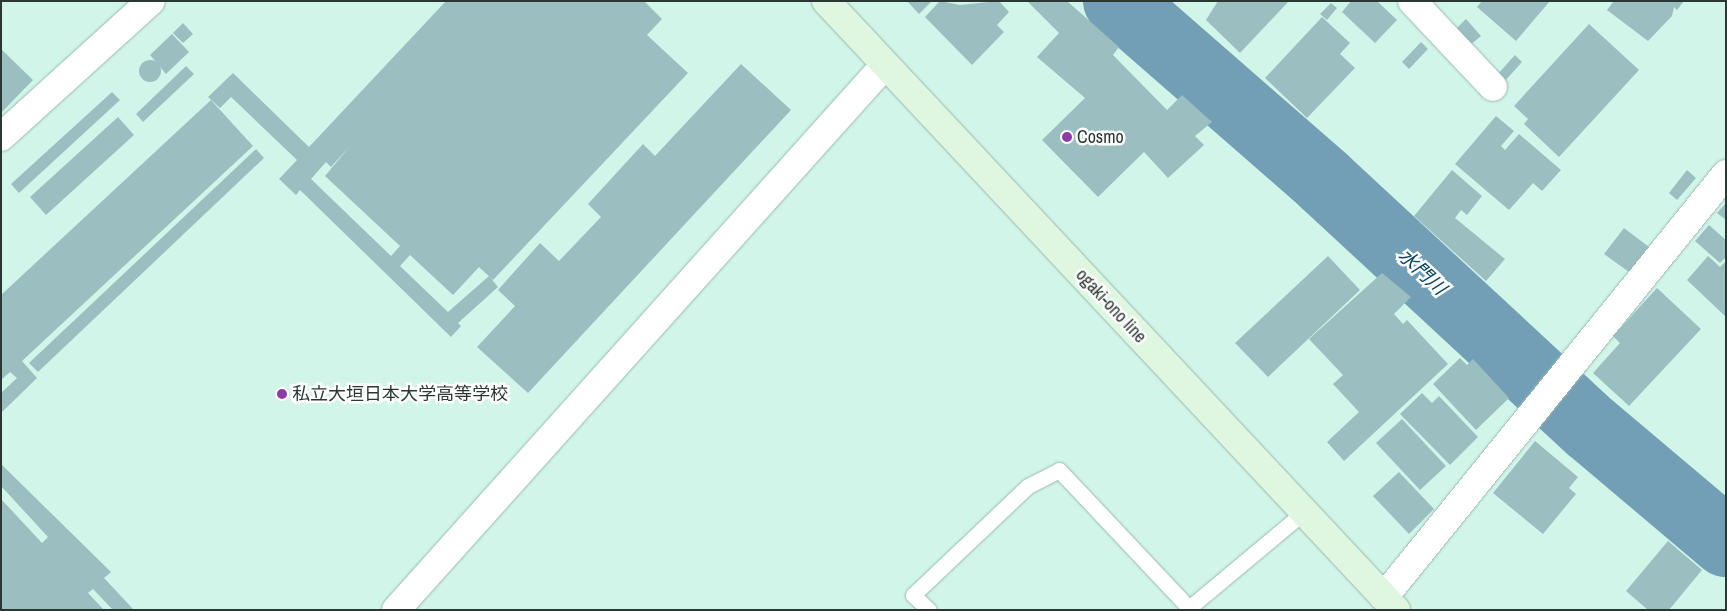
<!DOCTYPE html>
<html>
<head>
<meta charset="utf-8">
<style>
  body { margin:0 }
  #map { position:relative; width:1727px; height:611px; overflow:hidden; background:#d2f5e9; font-family:"Archivo Narrow","Noto Sans JP",sans-serif }
  div>[style] { position:absolute }
  .river>* { height:70px; margin:-35px; padding:0 35px; transform-origin:35px; border-radius:35px; background:#739fb6 }
  .building>* { inset:0; background:#9bbfc1 }
  .round { border-radius:50% }
  .roads { filter:drop-shadow(0 0 1px #98b9ae) drop-shadow(0 0 1px #98b9ae) }
  .service>* { height:15px; margin:-7.5px; padding:0 7.5px; transform-origin:7.5px; border-radius:7.5px; background:#fff }
  .minor>* { height:28px; margin:-14px; padding:0 14px; transform-origin:14px; border-radius:14px; background:#fff }
  .secondary>* { height:28px; margin:-14px; padding:0 14px; transform-origin:14px; border-radius:14px; background:#dff6e0 }
  .dots>* { width:14px; height:14px; translate:-50% -50%; box-sizing:border-box; border:2px solid #fff; border-radius:50% }
  span { translate:-50% -50%; white-space:nowrap; text-align:center; line-height:1.15; -webkit-text-stroke:5px #fff; paint-order:stroke }
  .poi-label { font-size:18px; color:#2a3733 }
  .left { translate:0 -50%; text-align:left }
  .street-label { font-size:18px; color:#2a3733 }
  .water-label { font-size:19px; color:#06455d; font-style:italic }
  .frame { position:absolute; inset:0; border:2px solid #2a3733; pointer-events:none }
</style>
</head>
<body>
<div id="map">
  <div class="river">
    <i style="left:1118px;top:1px;width:274px;rotate:41.1deg"></i>
    <i style="left:1324px;top:181px;width:364px;rotate:42.8deg"></i>
    <i style="left:1591px;top:428px;width:177px;rotate:40.2deg"></i>
  </div>
  <div class="building">
    <i style="clip-path:polygon(evenodd,446px 1px,644px 1px,662px 19px,647px 35px,688px 73px,493px 280px,479px 267px,453px 295px,410px 255px,400px 266px,448px 312px,489px 276px,498px 287px,458px 323px,461px 326px,451px 337px,300px 190px,296px 195px,279px 179px,297px 160px,231px 97px,220px 108px,208px 97px,233px 73px,309px 147px,446px 1px,350px 146px,325px 176px,400px 246px,391px 256px,311px 179px,326px 162px,331px 167px,350px 146px)"></i>
    <i style="clip-path:polygon(907px 1px,932px 1px,919px 14px)"></i>
    <i style="clip-path:polygon(940px 1px,960px 5px,999px 1px,1009px 12px,997px 25px,1004px 32px,972px 65px,925px 17px)"></i>
    <i style="clip-path:polygon(1027px 1px,1067px 1px,1119px 47px,1113px 55px,1167px 110px,1182px 95px,1212px 122px,1195px 136px,1204px 145px,1168px 178px,1144px 152px,1098px 197px,1042px 140px,1085px 98px,1037px 57px,1059px 33px)"></i>
    <i style="clip-path:polygon(1218px 1px,1289px 1px,1240px 53px,1206px 20px)"></i>
    <i style="clip-path:polygon(1351px 1px,1377px 1px,1397px 20px,1375px 43px,1342px 12px)"></i>
    <i style="clip-path:polygon(1482px 1px,1550px 1px,1516px 41px,1477px 7px)"></i>
    <i style="clip-path:polygon(1614px 1px,1684px 1px,1677px 10px,1674px 7px,1672px 16px,1648px 41px,1607px 10px)"></i>
    <i style="clip-path:polygon(1331px 3px,1337px 8px,1327px 20px,1320px 14px)"></i>
    <i style="clip-path:polygon(1322px 17px,1350px 43px,1340px 54px,1355px 68px,1307px 118px,1265px 78px)"></i>
    <i style="clip-path:polygon(1466px 19px,1481px 36px,1469px 46px,1455px 30px)"></i>
    <i style="clip-path:polygon(183px 23px,193px 34px,183px 43px,173px 33px)"></i>
    <i style="clip-path:polygon(1589px 24px,1639px 70px,1559px 157px,1524px 124px,1528px 119px,1514px 106px)"></i>
    <i style="clip-path:polygon(172px 34px,189px 52px,166px 74px,150px 55px)"></i>
    <i style="clip-path:polygon(1421px 42px,1428px 49px,1409px 69px,1402px 62px)"></i>
    <i style="clip-path:polygon(1px 49px,33px 80px,1px 113px)"></i>
    <i style="clip-path:polygon(1515px 55px,1522px 62px,1504px 82px,1497px 75px)"></i>
    <i class="round" style="left:139px;top:60px;width:22px;height:22px"></i>
    <i style="clip-path:polygon(741px 64px,791px 110px,528px 393px,477px 347px,515px 306px,498px 290px,540px 243px,559px 261px,601px 217px,588px 204px,643px 144px,655px 156px)"></i>
    <i style="clip-path:polygon(186px 66px,194px 74px,143px 122px,136px 114px)"></i>
    <i style="clip-path:polygon(112px 92px,120px 100px,19px 193px,11px 184px)"></i>
    <i style="clip-path:polygon(211px 100px,253px 146px,22px 361px,37px 378px,1px 413px,1px 393px,17px 378px,10px 372px,1px 380px,1px 295px)"></i>
    <i style="clip-path:polygon(1496px 116px,1514px 131px,1501px 146px,1505px 150px,1519px 134px,1561px 170px,1542px 191px,1533px 183px,1509px 210px,1455px 164px)"></i>
    <i style="clip-path:polygon(118px 117px,134px 135px,46px 215px,30px 197px)"></i>
    <i style="clip-path:polygon(256px 149px,264px 158px,38px 372px,29px 363px)"></i>
    <i style="clip-path:polygon(1452px 170px,1482px 196px,1467px 215px,1461px 210px,1455px 218px,1505px 259px,1486px 281px,1414px 216px)"></i>
    <i style="clip-path:polygon(1687px 170px,1696px 178px,1677px 200px,1669px 193px)"></i>
    <i style="clip-path:polygon(1726px 203px,1726px 220px,1717px 213px)"></i>
    <i style="clip-path:polygon(1709px 225px,1726px 240px,1726px 257px,1720px 263px,1695px 241px)"></i>
    <i style="clip-path:polygon(1624px 228px,1649px 247px,1629px 272px,1604px 254px)"></i>
    <i style="clip-path:polygon(1328px 256px,1360px 290px,1268px 377px,1235px 343px)"></i>
    <i style="clip-path:polygon(1708px 256px,1720px 267px,1726px 261px,1726px 317px,1687px 280px)"></i>
    <i style="clip-path:polygon(1382px 273px,1411px 297px,1394px 314px,1403px 324px,1407px 320px,1448px 364px,1344px 461px,1327px 442px,1359px 412px,1333px 384px,1343px 375px,1309px 339px)"></i>
    <i style="clip-path:polygon(1657px 288px,1701px 329px,1629px 406px,1593px 373px,1620px 343px,1613px 336px)"></i>
    <i style="clip-path:polygon(1460px 358px,1467px 365px,1473px 359px,1509px 398px,1476px 430px,1433px 384px)"></i>
    <i style="clip-path:polygon(1422px 393px,1432px 403px,1439px 396px,1478px 437px,1450px 465px,1400px 414px)"></i>
    <i style="clip-path:polygon(1402px 419px,1446px 466px,1420px 490px,1376px 443px)"></i>
    <i style="clip-path:polygon(1535px 441px,1578px 477px,1569px 488px,1576px 494px,1543px 534px,1493px 493px)"></i>
    <i style="clip-path:polygon(1px 464px,111px 572px,104px 578px,134px 610px,113px 610px,93px 589px,88px 593px,104px 610px,1px 610px,1px 499px,42px 543px,48px 537px,1px 486px)"></i>
    <i style="clip-path:polygon(1399px 472px,1434px 509px,1409px 534px,1373px 496px)"></i>
    <i style="clip-path:polygon(1668px 541px,1702px 570px,1669px 610px,1648px 610px,1626px 591px)"></i>
  </div>
  <div class="roads">
    <div class="service">
      <i style="left:1189px;top:608px;width:150px;rotate:-39.9deg"></i>
      <i style="left:929px;top:610px;width:22px;rotate:-137deg"></i>
      <i style="left:913px;top:595px;width:158px;rotate:-43.5deg"></i>
      <i style="left:1028px;top:486px;width:35px;rotate:-27deg"></i>
      <i style="left:1059px;top:470px;width:192px;rotate:46.7deg"></i>
    </div>
    <div class="minor">
      <i style="left:1412px;top:1px;width:118px;rotate:46.7deg"></i>
      <i style="left:1px;top:137px;width:202px;rotate:-42.2deg"></i>
      <i style="left:1384px;top:597px;width:544px;rotate:-51.04deg"></i>
      <i style="left:396px;top:610px;width:731px;rotate:-48.11deg"></i>
    </div>
    <div class="secondary">
      <i style="left:826px;top:1px;width:834px;rotate:46.89deg"></i>
    </div>
  </div>
  <div class="dots">
    <i style="left:1067px;top:137px;background:#8e3baa"></i>
    <i style="left:282px;top:394px;background:#8e3baa"></i>
  </div>
  <div class="poi-label">
    <span class="left" style="left:1077px;top:137px">Cosmo</span>
    <span class="left" style="left:292px;top:394px">私立大垣日本大学高等学校</span>
  </div>
  <div class="street-label">
    <span style="left:1111px;top:306px;rotate:47deg">ogaki-ono line</span>
  </div>
  <div class="water-label">
    <span style="left:1422px;top:272px;rotate:43deg">水門川</span>
  </div>
  <div class="frame"></div>
</div>
</body>
</html>
